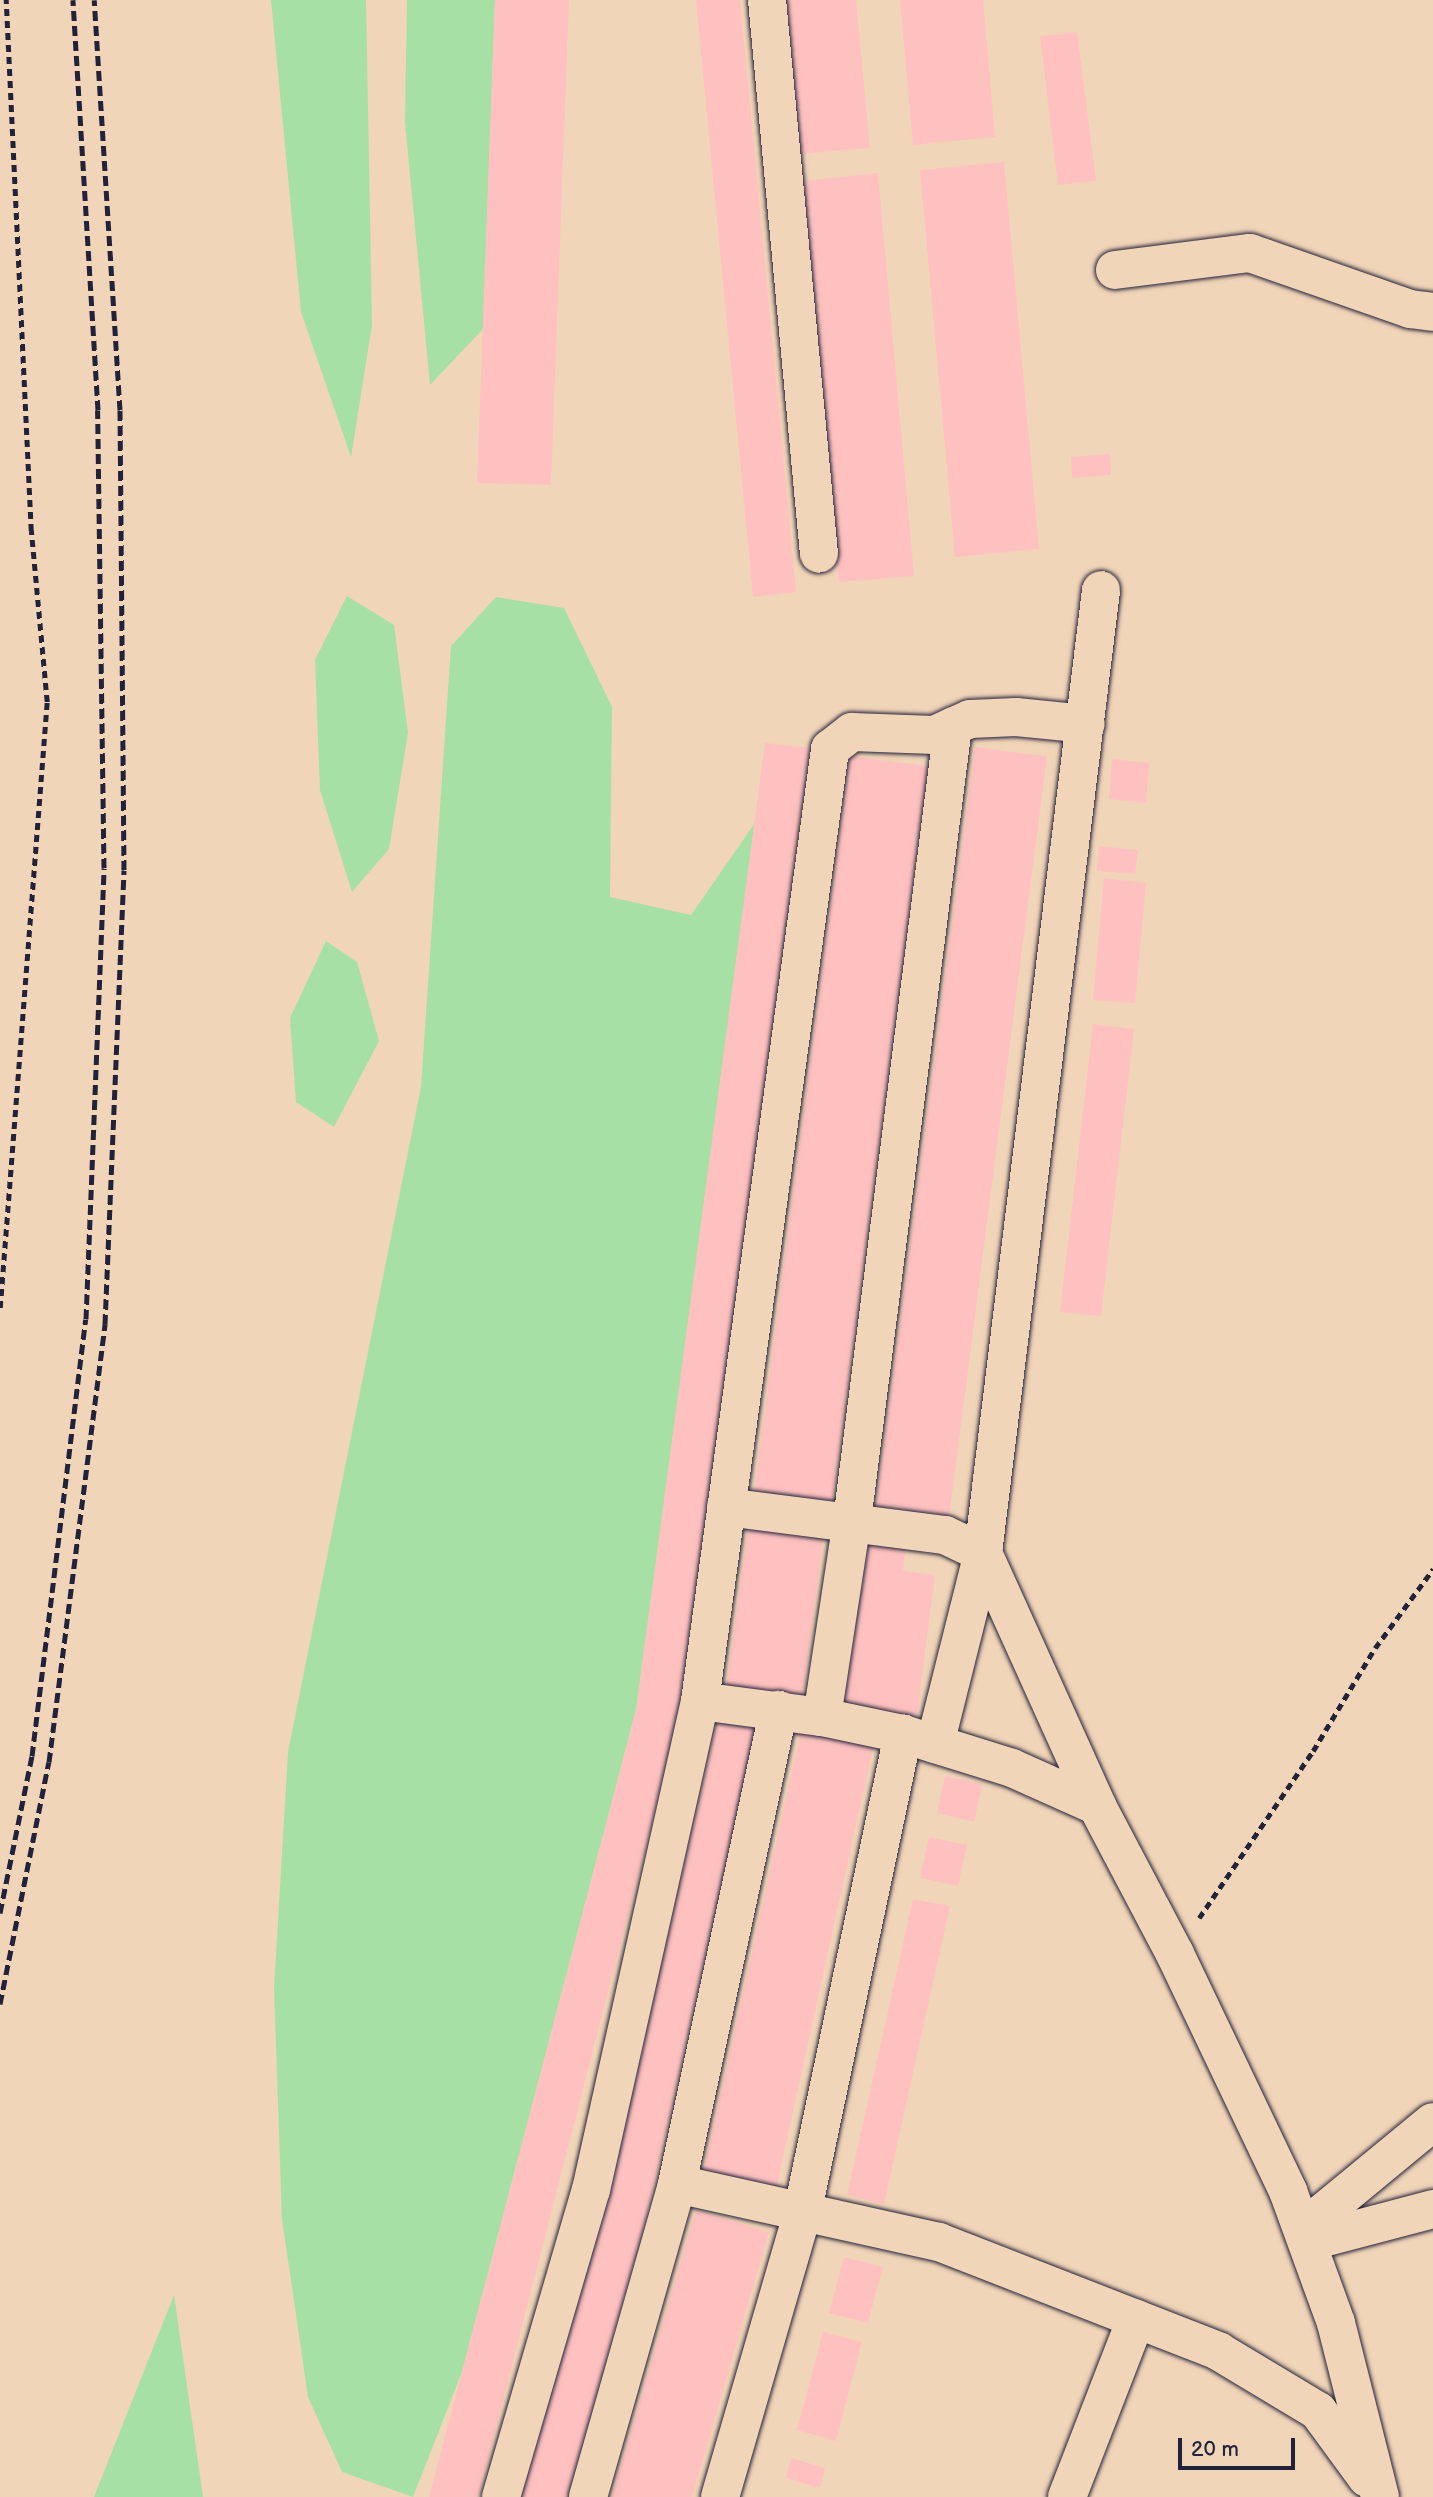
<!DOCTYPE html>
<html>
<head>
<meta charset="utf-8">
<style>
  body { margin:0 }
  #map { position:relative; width:1433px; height:2497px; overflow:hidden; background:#f1d5b8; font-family:"Balsamiq Sans",sans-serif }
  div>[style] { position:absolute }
  .green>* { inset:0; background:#a7e0a5 }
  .building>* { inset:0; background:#fec1bf }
  .path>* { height:4.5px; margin-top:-2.25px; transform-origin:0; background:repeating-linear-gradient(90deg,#22223b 0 7px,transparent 0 12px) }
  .roads { filter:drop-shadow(0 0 2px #22223b) drop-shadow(0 0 2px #22223b) }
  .minor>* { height:38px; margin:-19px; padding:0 19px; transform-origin:19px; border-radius:19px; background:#f1d5b8 }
  .rail>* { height:5px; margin-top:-2.5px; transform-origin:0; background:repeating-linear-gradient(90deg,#22223b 0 10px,transparent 0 15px) }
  span { translate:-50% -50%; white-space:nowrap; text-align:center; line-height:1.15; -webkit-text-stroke:6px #f1d5b8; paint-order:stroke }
  .scale { position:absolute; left:1178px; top:2438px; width:117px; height:32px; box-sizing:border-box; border:4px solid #22223b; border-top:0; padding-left:9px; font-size:21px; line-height:24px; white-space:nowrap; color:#22223b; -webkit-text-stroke:5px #f1d5b8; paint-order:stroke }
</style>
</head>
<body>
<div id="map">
  <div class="green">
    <i style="clip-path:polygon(271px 0,366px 0,372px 325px,351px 457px,301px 312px)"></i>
    <i style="clip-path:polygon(407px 0,495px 0,483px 329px,430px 385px,405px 122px)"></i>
    <i style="clip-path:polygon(347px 596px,394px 625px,408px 733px,389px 849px,352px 892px,320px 790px,315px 660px)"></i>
    <i style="clip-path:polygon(496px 597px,564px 608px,612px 707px,610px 897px,691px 915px,757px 820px,636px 1710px,462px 2372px,413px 2497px,342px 2472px,308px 2397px,282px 2219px,274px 1989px,288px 1752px,421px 1087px,451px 646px)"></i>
    <i style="clip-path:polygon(326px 941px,357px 962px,379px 1041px,334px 1127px,296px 1102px,290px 1018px)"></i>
    <i style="clip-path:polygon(174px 2295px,203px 2497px,94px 2497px)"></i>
  </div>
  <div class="building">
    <i style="clip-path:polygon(495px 0,569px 0,551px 485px,477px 483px)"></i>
    <i style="clip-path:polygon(696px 0,740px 0,796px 592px,753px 597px)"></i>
    <i style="clip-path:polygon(785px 0,856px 0,870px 148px,799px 154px)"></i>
    <i style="clip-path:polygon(900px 0,983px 0,995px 137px,913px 145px)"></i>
    <i style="clip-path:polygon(1077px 32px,1096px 181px,1058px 185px,1040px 36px)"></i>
    <i style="clip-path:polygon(1004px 162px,1039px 549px,955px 557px,920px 170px)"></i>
    <i style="clip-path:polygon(878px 173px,914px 576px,839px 582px,802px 181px)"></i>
    <i style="clip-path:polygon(1110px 454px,1111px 475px,1072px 478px,1071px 457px)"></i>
    <i style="clip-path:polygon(765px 743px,810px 748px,678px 1720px,478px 2497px,429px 2497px,636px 1710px)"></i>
    <i style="clip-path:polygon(975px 747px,1047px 756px,949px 1518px,876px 1508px)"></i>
    <i style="clip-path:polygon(850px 756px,928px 766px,832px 1505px,754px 1495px)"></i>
    <i style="clip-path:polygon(1112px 759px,1149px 763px,1146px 803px,1109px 799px)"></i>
    <i style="clip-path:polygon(1099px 846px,1138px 850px,1135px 874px,1097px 871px)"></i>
    <i style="clip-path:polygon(1104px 878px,1146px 883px,1135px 1003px,1093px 1000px)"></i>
    <i style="clip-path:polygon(1093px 1024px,1134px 1029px,1101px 1316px,1060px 1312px)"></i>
    <i style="clip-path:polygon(748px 1528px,823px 1538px,802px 1700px,726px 1691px)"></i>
    <i style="clip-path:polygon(862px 1538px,906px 1544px,903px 1571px,935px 1575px,917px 1715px,840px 1705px)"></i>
    <i style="clip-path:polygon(717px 1722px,757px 1727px,646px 2219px,568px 2497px,521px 2497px,605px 2211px)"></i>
    <i style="clip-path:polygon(802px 1727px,874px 1743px,776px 2189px,703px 2174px)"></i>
    <i style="clip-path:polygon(945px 1776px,982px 1784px,974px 1822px,937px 1813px)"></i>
    <i style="clip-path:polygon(929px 1837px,967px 1845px,958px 1886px,920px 1878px)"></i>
    <i style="clip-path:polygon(913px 1899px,950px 1906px,884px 2204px,847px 2195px)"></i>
    <i style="clip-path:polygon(696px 2210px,769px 2232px,692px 2497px,612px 2497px)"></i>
    <i style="clip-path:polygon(844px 2257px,883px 2267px,868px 2323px,829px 2313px)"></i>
    <i style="clip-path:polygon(823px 2332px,862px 2342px,836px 2441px,797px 2430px)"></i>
    <i style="clip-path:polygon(791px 2458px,825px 2468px,820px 2488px,786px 2478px)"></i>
  </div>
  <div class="path">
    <i style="left:0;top:1308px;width:608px;rotate:-85.57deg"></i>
    <i style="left:47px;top:702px;width:172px;rotate:-95.3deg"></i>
    <i style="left:31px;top:531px;width:532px;rotate:-92.7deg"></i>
    <i style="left:1199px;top:1918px;width:202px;rotate:-55.7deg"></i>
    <i style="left:1313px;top:1751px;width:120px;rotate:-59deg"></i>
    <i style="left:1375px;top:1648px;width:98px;rotate:-53.7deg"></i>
  </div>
  <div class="roads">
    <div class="minor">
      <i style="left:767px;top:0;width:556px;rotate:84.64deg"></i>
      <i style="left:1115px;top:270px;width:136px;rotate:-7.2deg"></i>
      <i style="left:1250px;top:253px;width:170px;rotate:19.3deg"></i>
      <i style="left:1410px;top:309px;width:23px;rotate:7deg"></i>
      <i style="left:726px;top:1507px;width:221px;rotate:7.3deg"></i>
      <i style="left:945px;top:1535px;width:42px;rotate:25.3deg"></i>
      <i style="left:983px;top:1553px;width:277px;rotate:65.7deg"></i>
      <i style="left:1097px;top:1806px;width:167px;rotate:62.2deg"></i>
      <i style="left:1175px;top:1954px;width:263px;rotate:64.5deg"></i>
      <i style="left:1288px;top:2191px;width:140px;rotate:70deg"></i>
      <i style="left:1336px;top:2323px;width:179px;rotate:75.8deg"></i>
      <i style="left:700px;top:1701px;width:123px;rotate:7.5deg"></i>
      <i style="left:822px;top:1717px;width:83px;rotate:11.9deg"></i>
      <i style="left:903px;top:1734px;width:114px;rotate:17.3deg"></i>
      <i style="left:1012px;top:1768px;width:93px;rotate:24.1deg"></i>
      <i style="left:822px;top:1717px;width:198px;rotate:-81.3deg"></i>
      <i style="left:852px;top:1521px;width:801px;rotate:-82.76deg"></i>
      <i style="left:935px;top:1744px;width:197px;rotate:-75.9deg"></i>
      <i style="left:983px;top:1553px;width:970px;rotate:-83.01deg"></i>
      <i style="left:677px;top:2184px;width:485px;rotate:-77.9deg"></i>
      <i style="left:1303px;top:2229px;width:168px;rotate:-39.5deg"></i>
      <i style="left:1308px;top:2242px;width:129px;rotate:-14.8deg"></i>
      <i style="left:501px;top:2497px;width:320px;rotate:-73.7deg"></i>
      <i style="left:591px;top:2190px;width:501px;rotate:-77.43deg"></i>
      <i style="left:700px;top:1701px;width:961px;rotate:-82.22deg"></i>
      <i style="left:830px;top:749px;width:28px;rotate:-38deg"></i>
      <i style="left:852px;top:732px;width:82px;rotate:2.1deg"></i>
      <i style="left:934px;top:735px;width:39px;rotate:-24deg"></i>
      <i style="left:970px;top:719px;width:46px;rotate:-2.5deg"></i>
      <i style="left:1016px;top:717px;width:70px;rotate:5.7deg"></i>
      <i style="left:588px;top:2497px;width:325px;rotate:-74.1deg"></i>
      <i style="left:677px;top:2184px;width:268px;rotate:12.5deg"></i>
      <i style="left:939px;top:2242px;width:300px;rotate:21.3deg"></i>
      <i style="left:1218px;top:2351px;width:117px;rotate:31deg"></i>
      <i style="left:1318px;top:2411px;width:83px;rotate:53.8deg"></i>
      <i style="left:720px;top:2497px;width:295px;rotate:-73.8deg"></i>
      <i style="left:802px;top:2214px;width:491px;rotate:-78.1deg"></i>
      <i style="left:1067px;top:2497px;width:191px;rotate:-68.8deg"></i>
    </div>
  </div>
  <div class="rail">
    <i style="left:0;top:1913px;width:160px;rotate:-78.5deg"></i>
    <i style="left:32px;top:1756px;width:440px;rotate:-83deg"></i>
    <i style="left:86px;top:1319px;width:451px;rotate:-87.7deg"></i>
    <i style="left:104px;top:868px;width:458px;rotate:-90.8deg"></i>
    <i style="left:98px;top:410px;width:411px;rotate:-93.5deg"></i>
    <i style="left:0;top:2004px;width:247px;rotate:-78.6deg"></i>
    <i style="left:49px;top:1762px;width:442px;rotate:-82.7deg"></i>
    <i style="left:105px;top:1324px;width:454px;rotate:-87.6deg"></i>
    <i style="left:124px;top:870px;width:460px;rotate:-90.5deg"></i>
    <i style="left:120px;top:410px;width:411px;rotate:-93.6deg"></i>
  </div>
  <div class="scale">20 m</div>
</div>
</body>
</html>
